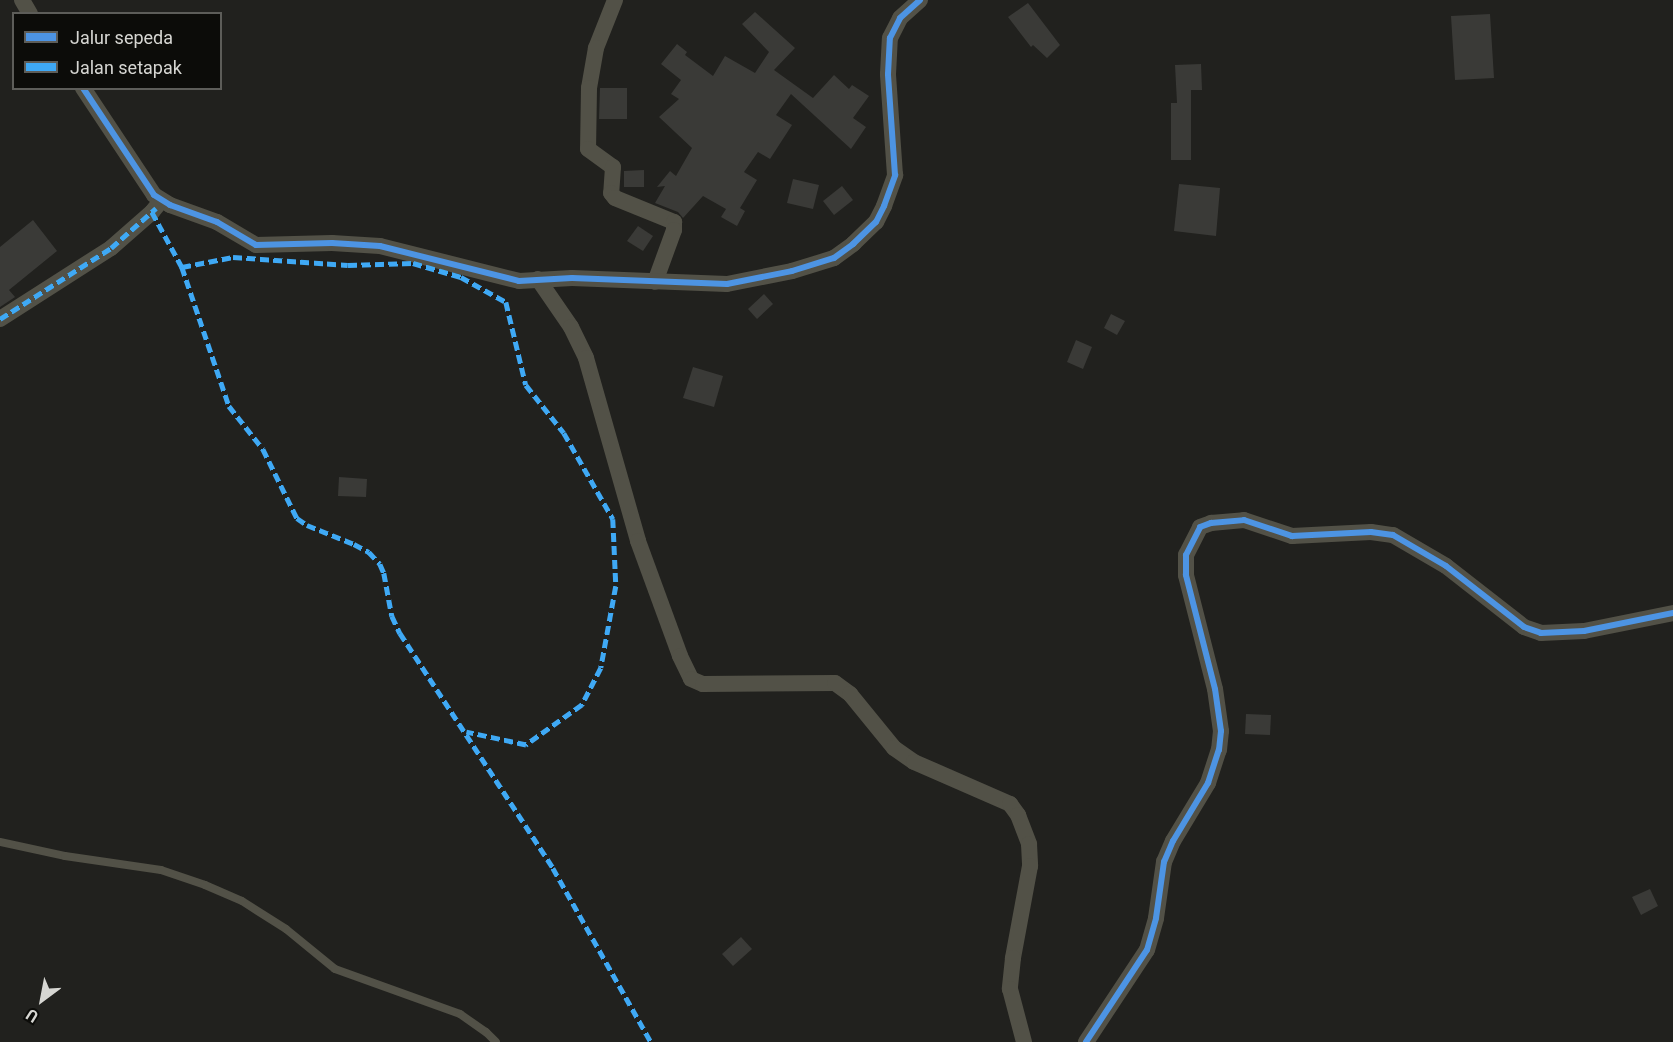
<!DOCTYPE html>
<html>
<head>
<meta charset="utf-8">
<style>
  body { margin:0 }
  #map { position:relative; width:1673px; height:1042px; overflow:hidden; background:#21211e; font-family:Roboto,sans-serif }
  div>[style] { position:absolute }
  .building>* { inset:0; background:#3a3a37 }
  .service>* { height:8px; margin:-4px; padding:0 4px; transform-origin:4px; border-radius:4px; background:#525147 }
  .minor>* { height:16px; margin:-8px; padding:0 8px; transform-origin:8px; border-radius:8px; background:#525147 }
  .quiet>* { height:4.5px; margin-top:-2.25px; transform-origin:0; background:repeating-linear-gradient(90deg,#3fa9f5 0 9px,transparent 0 13.5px) }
  .cycleway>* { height:6px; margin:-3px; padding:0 3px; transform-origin:3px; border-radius:3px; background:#4d94e3 }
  span { translate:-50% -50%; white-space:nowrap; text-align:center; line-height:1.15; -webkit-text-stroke:4.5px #0c0c09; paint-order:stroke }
  .legend { position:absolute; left:12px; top:12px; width:210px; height:78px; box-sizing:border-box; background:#0c0c09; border:2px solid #5d5d59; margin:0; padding:8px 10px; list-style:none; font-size:18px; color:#d6d6d2 }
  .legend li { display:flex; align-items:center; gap:12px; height:30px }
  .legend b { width:30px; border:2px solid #5d5d59 }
  .north { position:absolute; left:12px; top:970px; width:60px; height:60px; -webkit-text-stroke:4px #0c0c09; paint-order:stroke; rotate:212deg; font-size:16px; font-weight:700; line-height:24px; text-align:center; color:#d6d6d2 }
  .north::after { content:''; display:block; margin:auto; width:21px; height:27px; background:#d6d6d2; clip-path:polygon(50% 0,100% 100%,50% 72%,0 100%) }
</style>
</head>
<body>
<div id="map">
  <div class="building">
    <i style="clip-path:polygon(1028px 3px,1060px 45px,1047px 58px,1033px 45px,1031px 47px,1008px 17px)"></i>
    <i style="clip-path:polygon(755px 12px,795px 48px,774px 70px,813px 98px,834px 75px,849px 89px,852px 85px,869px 96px,853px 118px,866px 127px,851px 149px,791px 94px,776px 115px,792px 125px,770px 159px,758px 152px,744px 172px,757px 180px,740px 208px,745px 211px,737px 226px,721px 217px,726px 209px,703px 196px,683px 218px,678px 212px,655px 203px,665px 186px,657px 187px,670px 171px,676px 176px,692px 148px,659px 117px,679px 99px,671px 94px,681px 80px,661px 64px,677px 44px,687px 52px,685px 55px,713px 76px,725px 56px,755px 73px,769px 52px,742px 24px)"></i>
    <i style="clip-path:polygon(1490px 14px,1494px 78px,1455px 80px,1451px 16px)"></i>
    <i style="clip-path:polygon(1201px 64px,1202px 90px,1191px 90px,1191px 160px,1171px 160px,1171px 103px,1177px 103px,1175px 65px)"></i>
    <i style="clip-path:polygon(600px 88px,627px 88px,627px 119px,599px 119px)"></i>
    <i style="clip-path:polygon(644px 170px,644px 187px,624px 187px,624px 171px)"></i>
    <i style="clip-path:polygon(793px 179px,819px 185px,813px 209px,787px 203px)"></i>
    <i style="clip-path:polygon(1179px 184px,1220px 188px,1216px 236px,1174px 231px)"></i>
    <i style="clip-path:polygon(842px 186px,853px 200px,834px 215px,823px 201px)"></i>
    <i style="clip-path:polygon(33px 220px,57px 251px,9px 290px,15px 297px,0 307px,0 247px)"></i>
    <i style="clip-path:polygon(638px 226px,653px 236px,643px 251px,627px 241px)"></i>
    <i style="clip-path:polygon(764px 294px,773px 304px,757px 319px,748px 309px)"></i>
    <i style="clip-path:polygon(1111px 314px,1125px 321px,1117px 335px,1104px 328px)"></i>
    <i style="clip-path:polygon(1076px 340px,1092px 347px,1083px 369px,1067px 362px)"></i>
    <i style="clip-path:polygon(693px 367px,723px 376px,714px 407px,683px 398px)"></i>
    <i style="clip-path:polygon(339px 477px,367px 479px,366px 497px,338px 496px)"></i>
    <i style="clip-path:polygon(1246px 714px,1271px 715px,1270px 735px,1245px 734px)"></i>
    <i style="clip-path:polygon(1650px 889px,1658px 906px,1641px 915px,1632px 897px)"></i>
    <i style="clip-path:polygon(741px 937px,752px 949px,733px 966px,722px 954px)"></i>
  </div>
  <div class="service">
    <i style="left:0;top:842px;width:66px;rotate:12.2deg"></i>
    <i style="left:65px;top:856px;width:97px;rotate:8.3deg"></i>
    <i style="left:161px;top:870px;width:46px;rotate:18.8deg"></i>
    <i style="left:205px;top:885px;width:40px;rotate:23.4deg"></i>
    <i style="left:242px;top:901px;width:52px;rotate:32.5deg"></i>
    <i style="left:286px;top:929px;width:63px;rotate:39.2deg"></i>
    <i style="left:335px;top:969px;width:133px;rotate:19.8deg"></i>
    <i style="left:460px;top:1014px;width:32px;rotate:35deg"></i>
    <i style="left:486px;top:1032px;width:14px;rotate:45deg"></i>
  </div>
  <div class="minor">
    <i style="left:22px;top:0;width:16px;rotate:60deg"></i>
    <i style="left:615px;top:0;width:52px;rotate:111.6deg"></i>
    <i style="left:596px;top:48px;width:41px;rotate:99.9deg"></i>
    <i style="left:589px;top:88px;width:61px;rotate:90.9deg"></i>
    <i style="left:588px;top:149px;width:31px;rotate:36deg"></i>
    <i style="left:613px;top:167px;width:26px;rotate:94deg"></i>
    <i style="left:611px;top:193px;width:6px;rotate:51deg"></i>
    <i style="left:615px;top:198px;width:64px;rotate:22.1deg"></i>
    <i style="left:674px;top:222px;width:8px;rotate:90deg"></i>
    <i style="left:674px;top:230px;width:55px;rotate:110.1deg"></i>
    <i style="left:83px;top:88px;width:128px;rotate:56.4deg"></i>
    <i style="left:154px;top:195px;width:19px;rotate:32deg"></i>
    <i style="left:170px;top:205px;width:50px;rotate:19.9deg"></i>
    <i style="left:217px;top:222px;width:45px;rotate:30.5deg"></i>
    <i style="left:256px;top:245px;width:76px;rotate:-1.5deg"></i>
    <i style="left:332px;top:243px;width:48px;rotate:3.6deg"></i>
    <i style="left:380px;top:246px;width:143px;rotate:14.1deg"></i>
    <i style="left:519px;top:281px;width:53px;rotate:-3.2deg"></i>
    <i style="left:572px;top:278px;width:155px;rotate:2.2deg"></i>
    <i style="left:727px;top:284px;width:66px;rotate:-11.3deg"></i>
    <i style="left:792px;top:271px;width:44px;rotate:-17.2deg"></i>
    <i style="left:834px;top:258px;width:24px;rotate:-36deg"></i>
    <i style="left:853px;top:244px;width:32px;rotate:-44deg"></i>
    <i style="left:876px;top:222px;width:18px;rotate:-63deg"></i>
    <i style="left:884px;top:206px;width:33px;rotate:-70deg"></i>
    <i style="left:895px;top:175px;width:101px;rotate:-94deg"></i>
    <i style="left:888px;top:74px;width:36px;rotate:-87deg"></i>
    <i style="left:890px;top:38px;width:22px;rotate:-63deg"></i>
    <i style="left:900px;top:18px;width:27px;rotate:-42deg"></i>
    <i style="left:538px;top:279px;width:58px;rotate:55.5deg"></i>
    <i style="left:571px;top:327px;width:34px;rotate:64deg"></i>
    <i style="left:586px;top:358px;width:190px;rotate:74.1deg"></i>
    <i style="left:638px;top:541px;width:122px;rotate:69.9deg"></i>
    <i style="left:680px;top:656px;width:25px;rotate:64deg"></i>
    <i style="left:691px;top:679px;width:13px;rotate:23deg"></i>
    <i style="left:703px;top:684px;width:132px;rotate:-0.4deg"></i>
    <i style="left:835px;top:683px;width:19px;rotate:36deg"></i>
    <i style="left:850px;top:694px;width:70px;rotate:50.8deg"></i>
    <i style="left:894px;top:748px;width:24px;rotate:35deg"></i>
    <i style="left:914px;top:762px;width:105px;rotate:23.6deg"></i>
    <i style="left:1010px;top:804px;width:14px;rotate:54deg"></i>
    <i style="left:1018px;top:815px;width:31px;rotate:69deg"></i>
    <i style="left:1029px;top:844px;width:22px;rotate:87deg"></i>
    <i style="left:1030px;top:866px;width:94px;rotate:100.5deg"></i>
    <i style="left:1013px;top:958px;width:31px;rotate:96deg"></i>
    <i style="left:1010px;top:989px;width:55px;rotate:75.2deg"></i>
    <i style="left:0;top:319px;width:132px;rotate:-32.6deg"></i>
    <i style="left:111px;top:248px;width:55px;rotate:-41.3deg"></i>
    <i style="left:152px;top:212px;width:14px;rotate:-51deg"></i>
    <i style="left:1086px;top:1042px;width:110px;rotate:-56.5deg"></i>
    <i style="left:1147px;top:950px;width:33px;rotate:-74deg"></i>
    <i style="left:1156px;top:918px;width:57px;rotate:-81.9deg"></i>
    <i style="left:1164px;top:862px;width:23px;rotate:-67deg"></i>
    <i style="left:1173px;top:841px;width:68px;rotate:-58.9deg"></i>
    <i style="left:1208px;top:783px;width:35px;rotate:-72deg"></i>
    <i style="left:1219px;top:750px;width:19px;rotate:-84deg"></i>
    <i style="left:1221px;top:731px;width:42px;rotate:-98.1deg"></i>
    <i style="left:1215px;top:689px;width:118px;rotate:-104.3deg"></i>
    <i style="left:1186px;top:575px;width:20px;rotate:-90deg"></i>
    <i style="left:1186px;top:555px;width:31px;rotate:-63deg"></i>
    <i style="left:1200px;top:527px;width:12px;rotate:-20deg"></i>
    <i style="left:1211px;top:523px;width:33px;rotate:-5deg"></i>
    <i style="left:1244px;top:520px;width:51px;rotate:18.4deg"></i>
    <i style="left:1292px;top:536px;width:79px;rotate:-2.9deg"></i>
    <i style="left:1371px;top:532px;width:22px;rotate:8deg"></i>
    <i style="left:1393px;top:535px;width:61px;rotate:30.3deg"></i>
    <i style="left:1446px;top:566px;width:99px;rotate:38deg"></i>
    <i style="left:1524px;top:627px;width:18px;rotate:19deg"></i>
    <i style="left:1541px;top:633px;width:43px;rotate:-2.7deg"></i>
    <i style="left:1584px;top:631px;width:91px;rotate:-11.4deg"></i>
  </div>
  <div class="quiet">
    <i style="left:152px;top:212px;width:63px;rotate:61.4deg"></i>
    <i style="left:182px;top:267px;width:147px;rotate:71.3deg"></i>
    <i style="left:229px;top:406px;width:55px;rotate:51.7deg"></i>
    <i style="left:263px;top:449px;width:77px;rotate:63.8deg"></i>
    <i style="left:297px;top:518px;width:12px;rotate:35deg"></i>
    <i style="left:307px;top:525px;width:51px;rotate:22deg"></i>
    <i style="left:354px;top:544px;width:17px;rotate:28deg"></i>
    <i style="left:369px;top:552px;width:16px;rotate:47deg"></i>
    <i style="left:380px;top:564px;width:10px;rotate:66deg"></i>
    <i style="left:384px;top:573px;width:44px;rotate:79.5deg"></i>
    <i style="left:392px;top:616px;width:19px;rotate:65deg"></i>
    <i style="left:400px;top:633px;width:280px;rotate:56.9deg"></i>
    <i style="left:553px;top:868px;width:200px;rotate:60.6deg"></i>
    <i style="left:182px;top:267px;width:52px;rotate:-11.1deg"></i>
    <i style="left:233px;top:257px;width:115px;rotate:4deg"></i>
    <i style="left:348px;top:265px;width:65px;rotate:-1.8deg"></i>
    <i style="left:413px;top:263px;width:50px;rotate:16.3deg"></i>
    <i style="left:461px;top:277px;width:51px;rotate:29.1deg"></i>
    <i style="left:506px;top:302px;width:85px;rotate:76.5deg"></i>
    <i style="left:526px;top:385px;width:61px;rotate:51.6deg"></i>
    <i style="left:564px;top:433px;width:99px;rotate:60.3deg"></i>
    <i style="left:613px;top:519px;width:67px;rotate:87.4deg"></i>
    <i style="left:616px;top:586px;width:83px;rotate:100.4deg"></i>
    <i style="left:601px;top:668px;width:42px;rotate:117.2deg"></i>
    <i style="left:582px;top:705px;width:69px;rotate:144.5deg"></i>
    <i style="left:526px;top:745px;width:61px;rotate:-167.8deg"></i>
    <i style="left:0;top:319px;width:132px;rotate:-32.6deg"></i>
    <i style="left:111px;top:248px;width:60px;rotate:-41.6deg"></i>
  </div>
  <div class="cycleway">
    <i style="left:83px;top:88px;width:128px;rotate:56.4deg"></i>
    <i style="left:154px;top:195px;width:19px;rotate:32deg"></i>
    <i style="left:170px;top:205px;width:50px;rotate:19.9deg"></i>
    <i style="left:217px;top:222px;width:45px;rotate:30.5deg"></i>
    <i style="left:256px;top:245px;width:76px;rotate:-1.5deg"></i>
    <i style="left:332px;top:243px;width:48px;rotate:3.6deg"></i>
    <i style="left:380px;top:246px;width:143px;rotate:14.1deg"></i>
    <i style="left:519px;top:281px;width:53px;rotate:-3.2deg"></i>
    <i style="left:572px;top:278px;width:155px;rotate:2.2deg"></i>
    <i style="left:727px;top:284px;width:66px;rotate:-11.3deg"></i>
    <i style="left:792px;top:271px;width:44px;rotate:-17.2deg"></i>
    <i style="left:834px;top:258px;width:24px;rotate:-36deg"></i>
    <i style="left:853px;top:244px;width:32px;rotate:-44deg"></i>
    <i style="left:876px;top:222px;width:18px;rotate:-63deg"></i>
    <i style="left:884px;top:206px;width:33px;rotate:-70deg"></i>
    <i style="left:895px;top:175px;width:101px;rotate:-94deg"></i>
    <i style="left:888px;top:74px;width:36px;rotate:-87deg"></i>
    <i style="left:890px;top:38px;width:22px;rotate:-63deg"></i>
    <i style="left:900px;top:18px;width:27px;rotate:-42deg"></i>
    <i style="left:1086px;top:1042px;width:110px;rotate:-56.5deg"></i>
    <i style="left:1147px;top:950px;width:33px;rotate:-74deg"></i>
    <i style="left:1156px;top:918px;width:57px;rotate:-81.9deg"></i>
    <i style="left:1164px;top:862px;width:23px;rotate:-67deg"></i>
    <i style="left:1173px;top:841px;width:68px;rotate:-58.9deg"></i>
    <i style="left:1208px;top:783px;width:35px;rotate:-72deg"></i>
    <i style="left:1219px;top:750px;width:19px;rotate:-84deg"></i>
    <i style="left:1221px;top:731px;width:42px;rotate:-98.1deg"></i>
    <i style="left:1215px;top:689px;width:118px;rotate:-104.3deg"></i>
    <i style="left:1186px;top:575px;width:20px;rotate:-90deg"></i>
    <i style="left:1186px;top:555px;width:31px;rotate:-63deg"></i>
    <i style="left:1200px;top:527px;width:12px;rotate:-20deg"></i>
    <i style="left:1211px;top:523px;width:33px;rotate:-5deg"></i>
    <i style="left:1244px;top:520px;width:51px;rotate:18.4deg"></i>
    <i style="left:1292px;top:536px;width:79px;rotate:-2.9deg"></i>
    <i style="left:1371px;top:532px;width:22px;rotate:8deg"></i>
    <i style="left:1393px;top:535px;width:61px;rotate:30.3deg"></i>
    <i style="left:1446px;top:566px;width:99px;rotate:38deg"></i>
    <i style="left:1524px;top:627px;width:18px;rotate:19deg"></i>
    <i style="left:1541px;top:633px;width:43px;rotate:-2.7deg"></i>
    <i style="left:1584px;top:631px;width:91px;rotate:-11.4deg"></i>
  </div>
  <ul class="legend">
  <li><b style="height:8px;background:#4d94e3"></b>Jalur sepeda</li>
  <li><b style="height:8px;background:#3fa9f5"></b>Jalan setapak</li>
  </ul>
  <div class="north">U</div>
</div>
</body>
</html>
